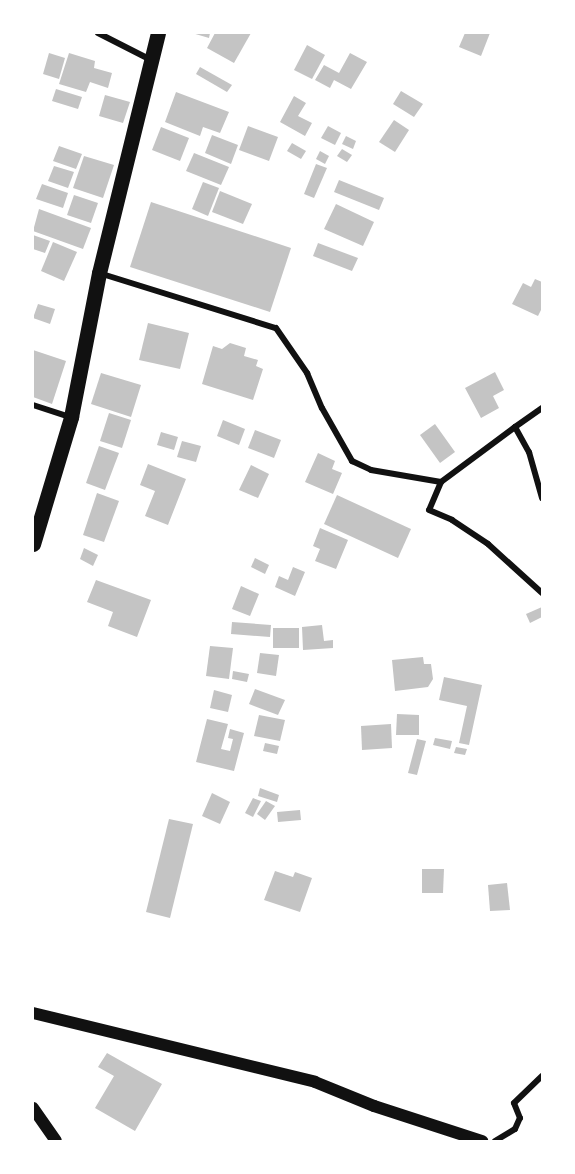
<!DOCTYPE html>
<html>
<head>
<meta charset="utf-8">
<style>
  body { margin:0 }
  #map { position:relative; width:575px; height:1174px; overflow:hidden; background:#fff; font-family:Quicksand,sans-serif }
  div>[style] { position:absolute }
  .building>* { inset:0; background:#c4c4c4 }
  .minor>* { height:6px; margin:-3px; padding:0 3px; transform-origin:3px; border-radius:3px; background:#111 }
  .secondary>* { height:12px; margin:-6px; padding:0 6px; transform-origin:6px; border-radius:6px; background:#111 }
  .primary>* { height:15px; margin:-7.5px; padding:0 7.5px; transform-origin:7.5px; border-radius:7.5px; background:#111 }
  span { translate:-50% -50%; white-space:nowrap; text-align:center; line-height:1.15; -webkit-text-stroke:4.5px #fff; paint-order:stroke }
  .frame { position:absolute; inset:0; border:34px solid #fff; pointer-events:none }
</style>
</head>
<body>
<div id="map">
  <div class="building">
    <i style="clip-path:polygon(192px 33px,210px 33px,209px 38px)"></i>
    <i style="clip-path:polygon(215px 33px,251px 33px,234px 63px,207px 48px)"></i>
    <i style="clip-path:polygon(465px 33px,490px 33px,481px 56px,459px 47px)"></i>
    <i style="clip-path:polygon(307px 45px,325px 55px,312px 79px,294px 70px)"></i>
    <i style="clip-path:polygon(49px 53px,65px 58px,59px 79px,43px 74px)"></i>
    <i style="clip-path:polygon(69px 53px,95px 61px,94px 68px,112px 73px,108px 88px,90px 82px,86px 92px,59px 84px)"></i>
    <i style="clip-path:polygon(350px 53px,367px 62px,351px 89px,334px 80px,330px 88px,315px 80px,324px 65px,339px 73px)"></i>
    <i style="clip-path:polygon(200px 67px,232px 85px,227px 92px,196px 74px)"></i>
    <i style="clip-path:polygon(56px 89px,82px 97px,78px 109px,52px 101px)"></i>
    <i style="clip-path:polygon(401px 91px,423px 104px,414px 117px,393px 104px)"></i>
    <i style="clip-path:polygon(176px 92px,229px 112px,220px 133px,203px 127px,200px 136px,165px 122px)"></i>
    <i style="clip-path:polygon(105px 95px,130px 102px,123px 123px,99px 116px)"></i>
    <i style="clip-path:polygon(294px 96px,306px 103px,298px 116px,312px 123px,305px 136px,280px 122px)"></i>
    <i style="clip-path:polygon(394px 120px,409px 130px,395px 152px,379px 142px)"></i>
    <i style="clip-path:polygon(248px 126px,278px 137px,269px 161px,239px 150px)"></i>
    <i style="clip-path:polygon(328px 126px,341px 133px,335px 145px,321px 138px)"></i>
    <i style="clip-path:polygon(161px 127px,189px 138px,180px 161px,152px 150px)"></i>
    <i style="clip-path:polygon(212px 135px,238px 145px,231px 164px,205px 153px)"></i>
    <i style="clip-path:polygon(346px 136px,356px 141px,353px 149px,342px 144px)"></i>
    <i style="clip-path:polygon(292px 143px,306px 151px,301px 159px,287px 151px)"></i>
    <i style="clip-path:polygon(59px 146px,82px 154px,76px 169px,53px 161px)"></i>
    <i style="clip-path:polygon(342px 149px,352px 155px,347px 162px,337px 156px)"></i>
    <i style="clip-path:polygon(320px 151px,329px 156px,325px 164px,316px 159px)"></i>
    <i style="clip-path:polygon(194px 153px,229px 167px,221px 185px,186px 171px)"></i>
    <i style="clip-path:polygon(84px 156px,114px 165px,103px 198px,73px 188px)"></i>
    <i style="clip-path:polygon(316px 164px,327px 168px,314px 198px,304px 194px)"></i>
    <i style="clip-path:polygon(54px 166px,74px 172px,68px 188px,48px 181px)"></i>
    <i style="clip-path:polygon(339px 180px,384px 198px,379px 210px,334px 192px)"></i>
    <i style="clip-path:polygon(203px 182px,219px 188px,208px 216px,192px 209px)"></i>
    <i style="clip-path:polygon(42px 184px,68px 193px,63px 208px,36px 199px)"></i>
    <i style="clip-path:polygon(220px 191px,252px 204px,243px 224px,212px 212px)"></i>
    <i style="clip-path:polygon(74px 195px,98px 203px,91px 223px,67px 215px)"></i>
    <i style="clip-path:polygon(151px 202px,291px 248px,270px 312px,130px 267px)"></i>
    <i style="clip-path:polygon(336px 204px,374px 222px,363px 246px,324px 229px)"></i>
    <i style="clip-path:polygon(39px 209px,91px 228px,83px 249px,33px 231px)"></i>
    <i style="clip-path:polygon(33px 235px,50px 241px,45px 253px,33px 249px)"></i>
    <i style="clip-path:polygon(53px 242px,77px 252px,64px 281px,41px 271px)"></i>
    <i style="clip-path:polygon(318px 243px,358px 258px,352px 271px,313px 256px)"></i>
    <i style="clip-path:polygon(535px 279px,542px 282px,542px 308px,538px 316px,512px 304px,523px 283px,531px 287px)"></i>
    <i style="clip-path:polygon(38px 304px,55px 309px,50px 324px,33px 318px)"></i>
    <i style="clip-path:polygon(148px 323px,189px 333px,180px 369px,139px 360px)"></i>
    <i style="clip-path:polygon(230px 343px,246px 348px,244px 356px,258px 360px,256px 366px,263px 369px,253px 400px,202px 384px,213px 346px,222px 349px)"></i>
    <i style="clip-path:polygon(33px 350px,66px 361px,52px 404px,33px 397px)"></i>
    <i style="clip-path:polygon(495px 372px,504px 390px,493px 396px,499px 408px,481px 418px,465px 388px)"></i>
    <i style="clip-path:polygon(101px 373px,141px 385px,131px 417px,91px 404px)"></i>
    <i style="clip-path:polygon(109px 413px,131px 420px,122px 448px,100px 441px)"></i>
    <i style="clip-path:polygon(223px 420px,245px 429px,239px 445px,217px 436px)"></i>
    <i style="clip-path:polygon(435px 424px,455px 452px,440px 463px,420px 435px)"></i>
    <i style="clip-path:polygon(255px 430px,281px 440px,274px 458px,248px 448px)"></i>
    <i style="clip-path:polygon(161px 432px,178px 437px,174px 450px,157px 445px)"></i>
    <i style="clip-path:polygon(182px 441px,201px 446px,196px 462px,177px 457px)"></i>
    <i style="clip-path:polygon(99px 446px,119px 453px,105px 490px,86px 483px)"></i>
    <i style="clip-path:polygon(318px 453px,335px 461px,332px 469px,342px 473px,333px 494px,305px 482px)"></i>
    <i style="clip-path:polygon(148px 464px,186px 479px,168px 525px,145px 516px,155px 491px,140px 485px)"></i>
    <i style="clip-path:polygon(251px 465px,269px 474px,258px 498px,239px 490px)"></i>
    <i style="clip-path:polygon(97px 493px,119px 501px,104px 542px,83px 535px)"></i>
    <i style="clip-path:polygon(337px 495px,411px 529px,398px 558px,324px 524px)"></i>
    <i style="clip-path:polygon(320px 528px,348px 540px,336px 569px,315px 561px,320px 549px,313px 546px)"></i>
    <i style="clip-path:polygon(84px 548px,98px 555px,93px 566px,80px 559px)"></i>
    <i style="clip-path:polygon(255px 558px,269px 565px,265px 574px,251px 567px)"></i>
    <i style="clip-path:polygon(293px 567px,305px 572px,295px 596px,275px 587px,279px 576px,288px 580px)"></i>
    <i style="clip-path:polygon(96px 580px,151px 600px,137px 637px,108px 626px,113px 612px,87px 602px)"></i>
    <i style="clip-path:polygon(241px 586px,259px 594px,250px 616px,232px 609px)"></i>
    <i style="clip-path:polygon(542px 607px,542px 617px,530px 623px,526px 614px)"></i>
    <i style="clip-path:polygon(232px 622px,271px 625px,270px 637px,231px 634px)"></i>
    <i style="clip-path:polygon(322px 625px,324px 641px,333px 640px,333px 648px,303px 650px,302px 627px)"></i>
    <i style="clip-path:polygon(273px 628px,299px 628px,299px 648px,273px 648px)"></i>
    <i style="clip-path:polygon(210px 646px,233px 648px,229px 679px,206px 676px)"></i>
    <i style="clip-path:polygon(260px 653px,279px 655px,276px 676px,257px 673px)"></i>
    <i style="clip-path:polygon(423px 657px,424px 664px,431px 664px,433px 679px,428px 687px,395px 691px,392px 660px)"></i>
    <i style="clip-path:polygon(233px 671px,249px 674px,247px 682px,232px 679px)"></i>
    <i style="clip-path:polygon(444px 677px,482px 685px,469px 745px,459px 743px,467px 706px,439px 700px)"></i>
    <i style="clip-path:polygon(255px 689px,285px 700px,278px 715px,249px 704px)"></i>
    <i style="clip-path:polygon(214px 690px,232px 695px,228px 712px,210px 708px)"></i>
    <i style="clip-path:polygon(397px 714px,419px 715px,419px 735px,396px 735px)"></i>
    <i style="clip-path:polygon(259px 715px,285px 720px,280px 741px,254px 736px)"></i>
    <i style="clip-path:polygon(207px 719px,228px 724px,221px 749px,230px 751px,233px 739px,228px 738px,230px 729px,244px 733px,234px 771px,196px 762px)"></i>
    <i style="clip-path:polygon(391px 724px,392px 748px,362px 750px,361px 726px)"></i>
    <i style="clip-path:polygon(435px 738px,452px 741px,450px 749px,433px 745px)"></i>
    <i style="clip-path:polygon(417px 739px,426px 741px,417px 775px,408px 773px)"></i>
    <i style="clip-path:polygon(265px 743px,279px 746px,277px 754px,263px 751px)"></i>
    <i style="clip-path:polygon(456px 747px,467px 749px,465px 755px,454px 753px)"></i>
    <i style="clip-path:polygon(260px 788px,279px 795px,277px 802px,258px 796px)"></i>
    <i style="clip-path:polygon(212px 793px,230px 802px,220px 824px,202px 816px)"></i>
    <i style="clip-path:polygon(253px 798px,261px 801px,253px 817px,245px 813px)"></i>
    <i style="clip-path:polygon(266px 801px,275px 806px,265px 820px,257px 814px)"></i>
    <i style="clip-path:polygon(300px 810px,301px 820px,278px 822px,277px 812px)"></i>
    <i style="clip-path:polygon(169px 819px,193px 824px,170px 918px,146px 912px)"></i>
    <i style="clip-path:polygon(422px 869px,444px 869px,443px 893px,422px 893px)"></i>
    <i style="clip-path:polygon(275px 871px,293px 877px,295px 872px,312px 878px,300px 912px,264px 900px)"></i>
    <i style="clip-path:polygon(507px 883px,510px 910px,490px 911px,488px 885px)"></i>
    <i style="clip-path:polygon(107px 1053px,162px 1084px,135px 1131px,95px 1108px,114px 1076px,98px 1067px)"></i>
  </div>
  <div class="minor">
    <i style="left:98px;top:33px;width:59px;rotate:27deg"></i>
    <i style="left:99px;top:273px;width:185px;rotate:17.3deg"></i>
    <i style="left:276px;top:328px;width:55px;rotate:55.4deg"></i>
    <i style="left:307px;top:373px;width:38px;rotate:67deg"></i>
    <i style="left:322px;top:408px;width:61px;rotate:60.5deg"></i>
    <i style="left:352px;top:461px;width:21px;rotate:25deg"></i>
    <i style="left:371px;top:470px;width:71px;rotate:9.7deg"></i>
    <i style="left:33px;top:405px;width:40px;rotate:18deg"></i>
    <i style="left:542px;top:408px;width:33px;rotate:145deg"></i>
    <i style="left:515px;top:427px;width:29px;rotate:61deg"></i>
    <i style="left:529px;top:452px;width:48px;rotate:74.2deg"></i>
    <i style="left:515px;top:427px;width:92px;rotate:143.4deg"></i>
    <i style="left:441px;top:482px;width:30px;rotate:113deg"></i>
    <i style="left:429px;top:510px;width:25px;rotate:23deg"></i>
    <i style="left:452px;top:520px;width:43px;rotate:33.7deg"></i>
    <i style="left:488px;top:544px;width:73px;rotate:42.2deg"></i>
    <i style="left:495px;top:1141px;width:23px;rotate:-31deg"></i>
    <i style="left:515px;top:1129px;width:12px;rotate:-66deg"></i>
    <i style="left:520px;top:1118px;width:16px;rotate:-112deg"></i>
    <i style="left:514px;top:1103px;width:39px;rotate:-44deg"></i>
  </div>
  <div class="secondary">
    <i style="left:33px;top:1013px;width:290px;rotate:13.7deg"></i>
    <i style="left:315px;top:1082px;width:64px;rotate:22.1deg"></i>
    <i style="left:374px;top:1106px;width:114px;rotate:18deg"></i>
    <i style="left:33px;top:1108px;width:40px;rotate:55.1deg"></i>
  </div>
  <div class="primary">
    <i style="left:33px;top:544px;width:133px;rotate:-73.3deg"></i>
    <i style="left:71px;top:417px;width:147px;rotate:-79deg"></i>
    <i style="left:99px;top:273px;width:247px;rotate:-76.2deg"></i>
  </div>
  <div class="frame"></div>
</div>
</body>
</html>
